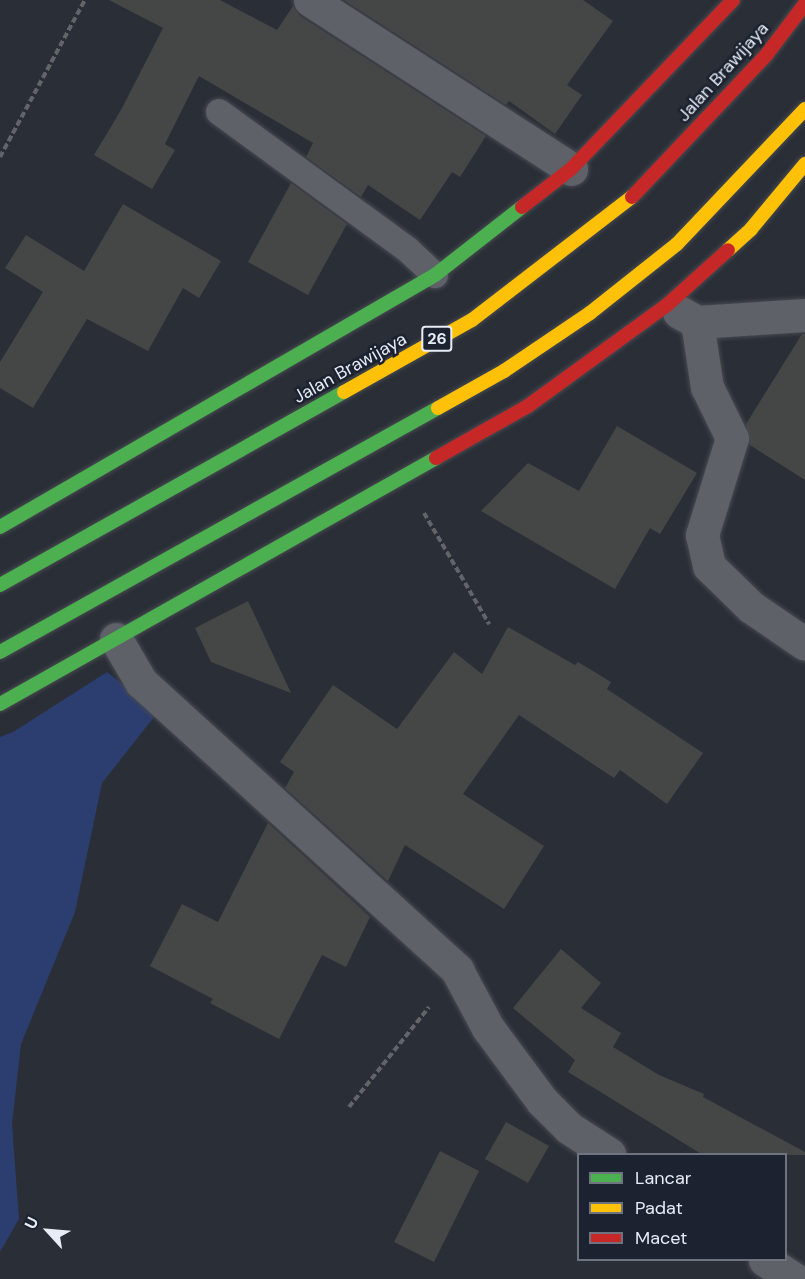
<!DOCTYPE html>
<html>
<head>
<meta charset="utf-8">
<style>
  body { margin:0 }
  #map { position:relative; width:805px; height:1279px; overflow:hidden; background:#2a2e36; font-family:"DM Sans",sans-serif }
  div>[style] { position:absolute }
  .green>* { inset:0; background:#2c3e70 }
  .building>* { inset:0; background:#454747 }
  .path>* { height:4px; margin-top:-2px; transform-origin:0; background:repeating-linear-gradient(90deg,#616469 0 6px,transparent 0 9px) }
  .roads { filter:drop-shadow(0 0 2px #464a50) drop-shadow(0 0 2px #464a50) }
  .lane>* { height:26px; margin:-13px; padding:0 13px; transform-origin:13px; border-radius:13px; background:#5e6167 }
  .street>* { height:33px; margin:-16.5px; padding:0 16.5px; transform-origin:16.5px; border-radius:16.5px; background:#5e6167 }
  .fast>* { height:14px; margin:-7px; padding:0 7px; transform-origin:7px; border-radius:7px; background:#4caf50 }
  .slow>* { height:14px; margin:-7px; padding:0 7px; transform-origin:7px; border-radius:7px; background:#ffc107 }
  .jam>* { height:14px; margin:-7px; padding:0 7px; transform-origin:7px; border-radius:7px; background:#c62828 }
  span { translate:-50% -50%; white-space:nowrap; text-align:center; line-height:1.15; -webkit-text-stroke:5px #1c222f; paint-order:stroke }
  .shield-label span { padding:2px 4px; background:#1c222f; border:2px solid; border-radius:4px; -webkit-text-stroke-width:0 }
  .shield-label { font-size:16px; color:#e8ecf6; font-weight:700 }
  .street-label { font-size:18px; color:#e8ecf6 }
  .legend { position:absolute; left:577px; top:1153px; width:210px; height:108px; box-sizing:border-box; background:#1c222f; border:2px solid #6e737f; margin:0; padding:8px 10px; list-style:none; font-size:18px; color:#e8ecf6 }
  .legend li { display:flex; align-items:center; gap:12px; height:30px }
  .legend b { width:30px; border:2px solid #6e737f }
  .north { position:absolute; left:18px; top:1201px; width:60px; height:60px; -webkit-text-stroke:4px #1c222f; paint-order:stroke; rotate:296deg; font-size:16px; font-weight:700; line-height:24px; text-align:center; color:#e8ecf6 }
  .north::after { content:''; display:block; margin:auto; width:21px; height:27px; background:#e8ecf6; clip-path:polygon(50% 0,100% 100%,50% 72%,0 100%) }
</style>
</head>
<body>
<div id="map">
  <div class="green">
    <i style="clip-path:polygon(107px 672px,158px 712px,102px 783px,75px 912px,21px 1044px,12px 1124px,19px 1219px,0 1252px,0 737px,13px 732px)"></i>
  </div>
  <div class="building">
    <i style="clip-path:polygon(109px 0,220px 0,277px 30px,293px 6px,300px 16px,486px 136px,460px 177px,452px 172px,420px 220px,368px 185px,361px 197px,306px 157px,313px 143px,199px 76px,165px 144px,175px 150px,152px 189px,94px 155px,121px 110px,163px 28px)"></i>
    <i style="clip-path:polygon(344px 0,583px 0,613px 21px,567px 85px,582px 95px,555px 134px,509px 101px,506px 105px)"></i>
    <i style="clip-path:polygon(291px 183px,347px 224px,308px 295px,248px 262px)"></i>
    <i style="clip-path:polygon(123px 204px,221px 261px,199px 298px,183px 288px,148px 351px,87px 319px,33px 408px,0 388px,0 362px,43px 292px,5px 268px,26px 235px,84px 271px)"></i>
    <i style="clip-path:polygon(802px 334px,805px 334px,805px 480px,750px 445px,746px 424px)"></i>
    <i style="clip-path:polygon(617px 426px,697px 473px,660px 534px,650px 528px,615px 589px,481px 511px,528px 463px,579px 491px)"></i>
    <i style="clip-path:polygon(248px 601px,291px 693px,211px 662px,195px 628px)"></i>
    <i style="clip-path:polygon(508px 627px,575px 665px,578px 662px,611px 682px,607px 689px,703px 753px,667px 804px,620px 770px,614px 778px,519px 715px,463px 794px,544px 846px,504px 909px,405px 845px,388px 881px,285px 788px,294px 772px,280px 762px,333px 685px,397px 729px,454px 652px,482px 674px)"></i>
    <i style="clip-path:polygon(268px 823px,370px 917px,346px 967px,322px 955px,279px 1039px,210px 1003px,213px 999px,150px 966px,182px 904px,218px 922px)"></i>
    <i style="clip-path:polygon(561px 949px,601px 983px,581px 1008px,621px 1033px,613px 1047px,659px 1075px,704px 1094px,703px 1097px,805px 1152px,805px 1155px,703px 1155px,568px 1072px,575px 1060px,513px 1008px)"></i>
    <i style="clip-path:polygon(506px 1122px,549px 1146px,528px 1183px,485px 1159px)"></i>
    <i style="clip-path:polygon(440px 1151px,479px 1171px,434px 1262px,394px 1242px)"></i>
  </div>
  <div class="path">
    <i style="left:0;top:157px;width:179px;rotate:-61.6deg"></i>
    <i style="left:424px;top:513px;width:129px;rotate:59.6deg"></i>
    <i style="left:349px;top:1107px;width:128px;rotate:-51.3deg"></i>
  </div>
  <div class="roads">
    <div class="lane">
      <i style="left:219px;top:112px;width:234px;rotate:36.1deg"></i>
      <i style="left:408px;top:250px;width:37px;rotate:43deg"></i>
    </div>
    <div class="street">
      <i style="left:310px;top:0;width:311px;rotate:32.9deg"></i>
      <i style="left:679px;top:312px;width:21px;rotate:29deg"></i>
      <i style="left:697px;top:322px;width:108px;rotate:-3.7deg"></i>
      <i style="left:697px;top:322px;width:66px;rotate:81.3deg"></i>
      <i style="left:707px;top:387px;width:57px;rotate:63.9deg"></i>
      <i style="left:732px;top:438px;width:102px;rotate:107.2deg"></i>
      <i style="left:702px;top:535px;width:32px;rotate:77deg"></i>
      <i style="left:709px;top:566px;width:59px;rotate:44.3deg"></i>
      <i style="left:751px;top:607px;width:65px;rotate:34.4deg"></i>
      <i style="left:116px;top:639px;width:50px;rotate:59.8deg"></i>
      <i style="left:141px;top:682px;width:428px;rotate:42.3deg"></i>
      <i style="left:457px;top:970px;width:66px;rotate:61.9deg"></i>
      <i style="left:488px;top:1028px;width:91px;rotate:53.5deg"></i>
      <i style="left:542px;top:1101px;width:38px;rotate:45deg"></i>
      <i style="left:569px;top:1128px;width:48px;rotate:33deg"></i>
      <i style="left:765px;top:1260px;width:35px;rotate:33deg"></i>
    </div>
    <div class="fast">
      <i style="left:0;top:527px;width:503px;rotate:-30.08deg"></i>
      <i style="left:435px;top:275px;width:110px;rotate:-38deg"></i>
      <i style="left:0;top:585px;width:394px;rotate:-29.3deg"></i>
      <i style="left:0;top:652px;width:501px;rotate:-29.12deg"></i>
      <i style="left:0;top:704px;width:501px;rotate:-29.43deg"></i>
    </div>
    <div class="slow">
      <i style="left:728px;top:250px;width:31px;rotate:-42deg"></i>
      <i style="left:751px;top:229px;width:85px;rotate:-50.3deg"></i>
      <i style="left:344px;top:392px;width:147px;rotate:-29.4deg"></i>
      <i style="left:472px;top:320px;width:202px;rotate:-37.6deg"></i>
      <i style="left:438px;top:408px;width:76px;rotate:-29.3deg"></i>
      <i style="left:504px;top:371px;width:104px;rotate:-34deg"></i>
      <i style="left:590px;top:313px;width:111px;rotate:-38.4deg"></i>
      <i style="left:677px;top:244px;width:186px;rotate:-46.5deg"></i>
    </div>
    <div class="jam">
      <i style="left:632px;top:197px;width:197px;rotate:-46.6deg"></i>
      <i style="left:767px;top:54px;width:63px;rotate:-52.8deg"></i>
      <i style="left:522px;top:207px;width:62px;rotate:-37.8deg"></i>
      <i style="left:571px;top:169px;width:234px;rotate:-46.2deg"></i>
      <i style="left:436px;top:458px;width:106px;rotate:-29.5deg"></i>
      <i style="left:528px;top:406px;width:172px;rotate:-36deg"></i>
      <i style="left:667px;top:305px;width:82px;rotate:-42deg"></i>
    </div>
  </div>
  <div class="shield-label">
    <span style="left:437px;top:339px">26</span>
  </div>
  <div class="street-label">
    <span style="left:723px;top:72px;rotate:-48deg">Jalan Brawijaya</span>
    <span style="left:350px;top:368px;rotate:-29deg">Jalan Brawijaya</span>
  </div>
  <ul class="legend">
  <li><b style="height:8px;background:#4caf50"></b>Lancar</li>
  <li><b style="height:8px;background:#ffc107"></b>Padat</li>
  <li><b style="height:8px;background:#c62828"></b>Macet</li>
  </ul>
  <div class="north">U</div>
</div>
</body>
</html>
